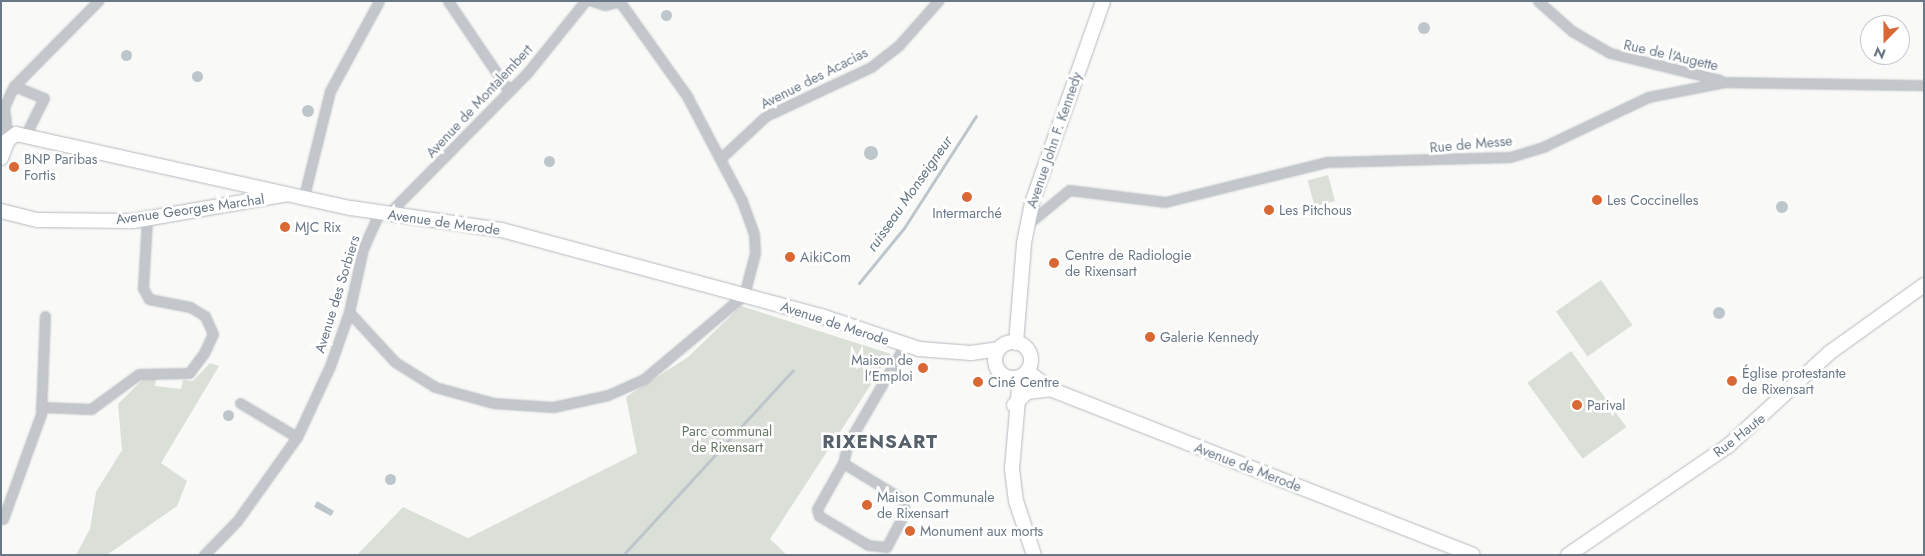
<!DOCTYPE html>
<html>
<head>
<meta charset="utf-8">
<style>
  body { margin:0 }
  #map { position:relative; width:1925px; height:556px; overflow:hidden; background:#f9f9f7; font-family:Jost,sans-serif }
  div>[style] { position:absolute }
  .green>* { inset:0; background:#dadfd8; transform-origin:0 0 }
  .water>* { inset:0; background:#bdc6cb }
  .round { border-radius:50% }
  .stream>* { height:3px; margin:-1.5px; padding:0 1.5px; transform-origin:1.5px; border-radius:1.5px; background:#bdc6cb }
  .roads { filter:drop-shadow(0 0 1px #b5babf) drop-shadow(0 0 1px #b5babf) }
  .street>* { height:9px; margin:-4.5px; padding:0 4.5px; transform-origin:4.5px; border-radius:4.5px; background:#c3c6ca }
  .secondary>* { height:14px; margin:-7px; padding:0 7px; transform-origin:7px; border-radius:7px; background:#fff }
  .secondary>.ring { margin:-7px; padding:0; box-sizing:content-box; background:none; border:14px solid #fff; border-radius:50% }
  .dots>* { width:14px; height:14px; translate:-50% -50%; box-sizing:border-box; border:2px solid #fff; border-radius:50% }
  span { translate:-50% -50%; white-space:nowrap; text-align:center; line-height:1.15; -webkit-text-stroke:5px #fff; paint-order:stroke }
  .street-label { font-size:14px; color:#6a7786 }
  .poi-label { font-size:14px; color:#6a7786 }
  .left { translate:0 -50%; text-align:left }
  .right { translate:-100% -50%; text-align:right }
  .park-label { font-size:14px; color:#667864 }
  .water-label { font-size:15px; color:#657781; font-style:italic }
  .district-label { font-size:19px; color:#57616b; font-weight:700; letter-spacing:1px }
  .frame { position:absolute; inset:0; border:2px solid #6a7786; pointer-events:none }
  .north { position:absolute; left:1860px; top:15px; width:50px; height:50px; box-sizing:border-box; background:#fff; border:1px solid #c3c9cf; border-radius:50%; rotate:202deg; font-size:14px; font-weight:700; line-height:20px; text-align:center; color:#6a7786 }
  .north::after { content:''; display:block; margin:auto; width:18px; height:22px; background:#da6835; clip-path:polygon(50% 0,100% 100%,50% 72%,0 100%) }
</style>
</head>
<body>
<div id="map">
  <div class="green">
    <div style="left:1328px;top:175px;width:27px;height:21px;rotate:75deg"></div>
    <div style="left:1601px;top:280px;width:55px;height:55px;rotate:55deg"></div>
    <div style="clip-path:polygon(741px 306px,891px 354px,770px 539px,787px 555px,357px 555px,403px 507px,468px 538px,637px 453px,626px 397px,688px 357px)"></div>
    <div style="left:1571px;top:351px;width:94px;height:54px;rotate:54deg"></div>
    <div style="clip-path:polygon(210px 363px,219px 366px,161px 463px,187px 481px,177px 506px,107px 555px,76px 555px,90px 529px,96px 492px,122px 450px,118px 404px,144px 378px,156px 378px,155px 386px,181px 389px,183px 380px,193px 381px)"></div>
  </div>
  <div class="water">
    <div class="round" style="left:660.5px;top:9.5px;width:11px;height:11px"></div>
    <div class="round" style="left:1418px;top:22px;width:12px;height:12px"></div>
    <div class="round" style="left:120.5px;top:49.5px;width:11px;height:11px"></div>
    <div class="round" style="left:191.5px;top:70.5px;width:11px;height:11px"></div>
    <div class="round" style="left:302px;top:105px;width:12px;height:12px"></div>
    <div class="round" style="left:864px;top:146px;width:14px;height:14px"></div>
    <div class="round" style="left:543.5px;top:155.5px;width:11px;height:11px"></div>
    <div class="round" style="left:1776px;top:201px;width:12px;height:12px"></div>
    <div class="round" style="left:1713px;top:307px;width:12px;height:12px"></div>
    <div class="round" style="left:222.5px;top:409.5px;width:11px;height:11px"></div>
    <div class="round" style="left:384.5px;top:473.5px;width:11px;height:11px"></div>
    <div style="clip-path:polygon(317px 501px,334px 511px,331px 516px,314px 507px)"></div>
  </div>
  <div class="stream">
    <div style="left:859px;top:283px;width:71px;rotate:-50.7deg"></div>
    <div style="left:904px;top:228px;width:133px;rotate:-57.3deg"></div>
    <div style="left:623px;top:555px;width:251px;rotate:-47.4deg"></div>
  </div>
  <div class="roads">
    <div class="street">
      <div style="left:448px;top:1px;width:109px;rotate:55.9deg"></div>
      <div style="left:592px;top:1px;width:14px;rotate:17deg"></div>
      <div style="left:605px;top:5px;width:16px;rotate:-14deg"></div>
      <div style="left:1538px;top:1px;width:45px;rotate:41.4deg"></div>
      <div style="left:1572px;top:31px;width:44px;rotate:30.1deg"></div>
      <div style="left:1610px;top:53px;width:113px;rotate:13.8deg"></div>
      <div style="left:14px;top:86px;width:120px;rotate:-45.3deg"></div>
      <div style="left:8px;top:140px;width:33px;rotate:-97deg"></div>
      <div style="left:4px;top:107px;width:23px;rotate:-65deg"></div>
      <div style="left:14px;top:86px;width:32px;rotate:22deg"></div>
      <div style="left:44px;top:98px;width:42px;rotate:116.6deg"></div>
      <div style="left:722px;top:157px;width:60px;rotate:-43deg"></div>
      <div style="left:766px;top:116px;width:116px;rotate:-25deg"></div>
      <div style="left:871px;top:67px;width:36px;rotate:-38deg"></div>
      <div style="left:899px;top:45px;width:59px;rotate:-48.4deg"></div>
      <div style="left:304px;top:196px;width:108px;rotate:-76.1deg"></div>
      <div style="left:330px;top:91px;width:102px;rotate:-61.4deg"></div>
      <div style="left:388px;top:214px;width:199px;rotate:-45.4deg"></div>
      <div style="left:528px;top:72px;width:91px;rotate:-51.2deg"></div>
      <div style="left:1029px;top:223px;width:52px;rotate:-39.5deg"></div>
      <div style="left:1069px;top:190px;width:97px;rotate:7.1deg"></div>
      <div style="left:1165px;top:202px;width:167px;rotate:-13.9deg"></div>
      <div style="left:1327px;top:162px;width:183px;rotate:-1.6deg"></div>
      <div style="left:1510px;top:157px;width:37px;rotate:-17deg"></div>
      <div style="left:1545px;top:146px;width:114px;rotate:-25.4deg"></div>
      <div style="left:1648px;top:97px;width:78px;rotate:-11deg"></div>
      <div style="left:1725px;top:82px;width:199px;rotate:0.9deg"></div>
      <div style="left:349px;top:312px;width:68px;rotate:47.4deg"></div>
      <div style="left:395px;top:362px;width:47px;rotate:32deg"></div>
      <div style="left:435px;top:387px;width:60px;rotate:15.4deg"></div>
      <div style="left:493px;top:403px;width:60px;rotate:3.8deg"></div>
      <div style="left:553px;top:407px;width:56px;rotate:-12.3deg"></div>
      <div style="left:608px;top:395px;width:39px;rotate:-24deg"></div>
      <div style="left:644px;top:379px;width:131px;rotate:-40deg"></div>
      <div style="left:744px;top:295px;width:43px;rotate:-75.3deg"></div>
      <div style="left:755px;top:253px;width:19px;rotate:-93deg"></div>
      <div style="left:754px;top:234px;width:37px;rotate:-110deg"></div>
      <div style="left:741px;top:199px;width:116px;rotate:-117.7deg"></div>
      <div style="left:687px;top:96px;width:115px;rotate:-125.5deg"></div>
      <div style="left:240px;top:403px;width:66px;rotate:30.8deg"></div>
      <div style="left:41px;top:407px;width:50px;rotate:2.3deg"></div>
      <div style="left:91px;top:409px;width:59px;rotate:-36.1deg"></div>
      <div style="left:139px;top:374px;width:50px;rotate:-1.1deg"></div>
      <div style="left:189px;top:373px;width:25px;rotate:-53deg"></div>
      <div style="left:204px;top:353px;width:21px;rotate:-65deg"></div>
      <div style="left:213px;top:334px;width:20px;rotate:-114deg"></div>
      <div style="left:205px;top:316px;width:17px;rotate:-149deg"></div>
      <div style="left:190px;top:307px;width:42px;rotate:-169deg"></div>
      <div style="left:149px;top:299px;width:13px;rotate:-119deg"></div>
      <div style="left:143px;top:288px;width:70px;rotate:-86.7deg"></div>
      <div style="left:843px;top:463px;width:69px;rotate:31.4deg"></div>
      <div style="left:902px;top:499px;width:13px;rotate:77deg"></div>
      <div style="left:905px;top:512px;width:40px;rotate:118deg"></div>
      <div style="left:886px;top:547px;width:18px;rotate:-174deg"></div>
      <div style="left:868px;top:545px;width:57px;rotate:-149.4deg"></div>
      <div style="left:819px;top:516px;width:7px;rotate:-106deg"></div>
      <div style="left:817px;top:509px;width:53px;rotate:-60.5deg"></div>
      <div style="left:843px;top:463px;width:21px;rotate:-76deg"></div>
      <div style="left:848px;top:443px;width:113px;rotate:-59.8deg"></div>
      <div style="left:3px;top:519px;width:112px;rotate:-70.1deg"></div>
      <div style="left:41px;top:414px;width:98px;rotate:-87.7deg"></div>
      <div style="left:204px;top:555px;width:47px;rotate:-45.9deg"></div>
      <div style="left:237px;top:521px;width:103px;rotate:-54.5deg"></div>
      <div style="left:297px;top:437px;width:78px;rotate:-65.1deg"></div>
      <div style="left:330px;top:366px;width:57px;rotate:-70.6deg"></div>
      <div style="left:349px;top:312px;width:65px;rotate:-77.5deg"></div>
      <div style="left:363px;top:249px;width:39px;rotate:-66deg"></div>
    </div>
    <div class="secondary">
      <div style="left:1px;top:158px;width:19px;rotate:-69deg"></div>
      <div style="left:8px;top:140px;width:10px;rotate:-37deg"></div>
      <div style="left:16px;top:134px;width:343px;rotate:12.5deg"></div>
      <div style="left:351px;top:208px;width:153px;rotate:8.3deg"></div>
      <div style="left:502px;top:230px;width:330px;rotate:15.1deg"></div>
      <div style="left:821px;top:316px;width:103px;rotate:18.6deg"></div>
      <div style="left:919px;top:349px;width:52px;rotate:4.4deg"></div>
      <div style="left:971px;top:353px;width:27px;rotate:-8deg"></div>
      <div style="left:1px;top:211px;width:37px;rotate:14deg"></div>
      <div style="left:37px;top:220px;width:96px;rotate:0.6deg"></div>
      <div style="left:133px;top:221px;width:153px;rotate:-9.8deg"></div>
      <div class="ring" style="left:995px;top:342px;width:22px;height:22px"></div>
      <div style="left:1016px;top:343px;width:100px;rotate:-85.4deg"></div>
      <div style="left:1024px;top:243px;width:41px;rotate:-78.7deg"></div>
      <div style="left:1032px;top:203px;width:214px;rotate:-70.6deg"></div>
      <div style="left:1027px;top:371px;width:29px;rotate:38deg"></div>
      <div style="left:1050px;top:389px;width:454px;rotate:21.4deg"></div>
      <div style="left:1020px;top:377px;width:92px;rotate:95deg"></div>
      <div style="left:1012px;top:469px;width:32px;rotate:83deg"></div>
      <div style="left:1016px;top:501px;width:57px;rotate:71.6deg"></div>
      <div style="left:1014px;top:405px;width:18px;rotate:-45deg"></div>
      <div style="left:1027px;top:392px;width:23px;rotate:-7deg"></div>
      <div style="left:1568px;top:555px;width:194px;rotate:-34.3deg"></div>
      <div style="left:1728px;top:446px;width:137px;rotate:-42.6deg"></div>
      <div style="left:1829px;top:353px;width:117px;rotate:-35.6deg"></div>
    </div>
  </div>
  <div class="dots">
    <div style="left:14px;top:167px;background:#da6835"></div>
    <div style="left:967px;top:197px;background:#da6835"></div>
    <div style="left:1597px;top:200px;background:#da6835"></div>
    <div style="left:1269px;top:210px;background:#da6835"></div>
    <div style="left:285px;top:227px;background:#da6835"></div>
    <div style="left:790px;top:257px;background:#da6835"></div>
    <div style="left:1054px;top:263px;background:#da6835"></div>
    <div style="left:1150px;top:337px;background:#da6835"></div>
    <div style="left:923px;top:368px;background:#da6835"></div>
    <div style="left:1732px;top:381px;background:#da6835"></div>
    <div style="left:978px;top:382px;background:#da6835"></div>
    <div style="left:1577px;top:405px;background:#da6835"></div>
    <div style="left:867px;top:505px;background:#da6835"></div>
    <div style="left:910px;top:531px;background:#da6835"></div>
  </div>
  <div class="street-label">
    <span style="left:1671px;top:55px;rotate:13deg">Rue de l'Augette</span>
    <span style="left:814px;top:78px;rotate:-27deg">Avenue des Acacias</span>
    <span style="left:479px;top:101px;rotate:-47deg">Avenue de Montalembert</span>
    <span style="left:1054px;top:140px;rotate:-71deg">Avenue John F. Kennedy</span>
    <span style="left:1471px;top:144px;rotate:-5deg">Rue de Messe</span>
    <span style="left:190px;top:209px;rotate:-8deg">Avenue Georges Marchal</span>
    <span style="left:444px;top:222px;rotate:8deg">Avenue de Merode</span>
    <span style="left:337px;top:294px;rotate:-73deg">Avenue des Sorbiers</span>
    <span style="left:835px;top:323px;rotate:18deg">Avenue de Merode</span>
    <span style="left:1739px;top:435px;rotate:-38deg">Rue Haute</span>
    <span style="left:1248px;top:467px;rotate:21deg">Avenue de Merode</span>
  </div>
  <div class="poi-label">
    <span class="left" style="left:24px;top:167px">BNP Paribas<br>Fortis</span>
    <span class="left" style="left:1607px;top:200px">Les Coccinelles</span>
    <span class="left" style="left:1279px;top:210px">Les Pitchous</span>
    <span style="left:967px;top:213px">Intermarché</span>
    <span class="left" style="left:295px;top:227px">MJC Rix</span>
    <span class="left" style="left:1065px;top:263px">Centre de Radiologie<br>de Rixensart</span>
    <span class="left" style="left:800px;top:257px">AikiCom</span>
    <span class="left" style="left:1160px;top:337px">Galerie Kennedy</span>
    <span class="right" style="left:913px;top:368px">Maison de<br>l'Emploi</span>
    <span class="left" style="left:1742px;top:381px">Église protestante<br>de Rixensart</span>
    <span class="left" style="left:988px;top:382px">Ciné Centre</span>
    <span class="left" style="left:1587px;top:405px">Parival</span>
    <span class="left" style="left:877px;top:505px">Maison Communale<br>de Rixensart</span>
    <span class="left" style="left:920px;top:531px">Monument aux morts</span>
  </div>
  <div class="park-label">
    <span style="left:727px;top:439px">Parc communal<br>de Rixensart</span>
  </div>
  <div class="water-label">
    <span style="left:910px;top:194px;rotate:-55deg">ruisseau Monseigneur</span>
  </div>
  <div class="district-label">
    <span style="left:880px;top:442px">RIXENSART</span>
  </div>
  <div class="frame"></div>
  <div class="north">N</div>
</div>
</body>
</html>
